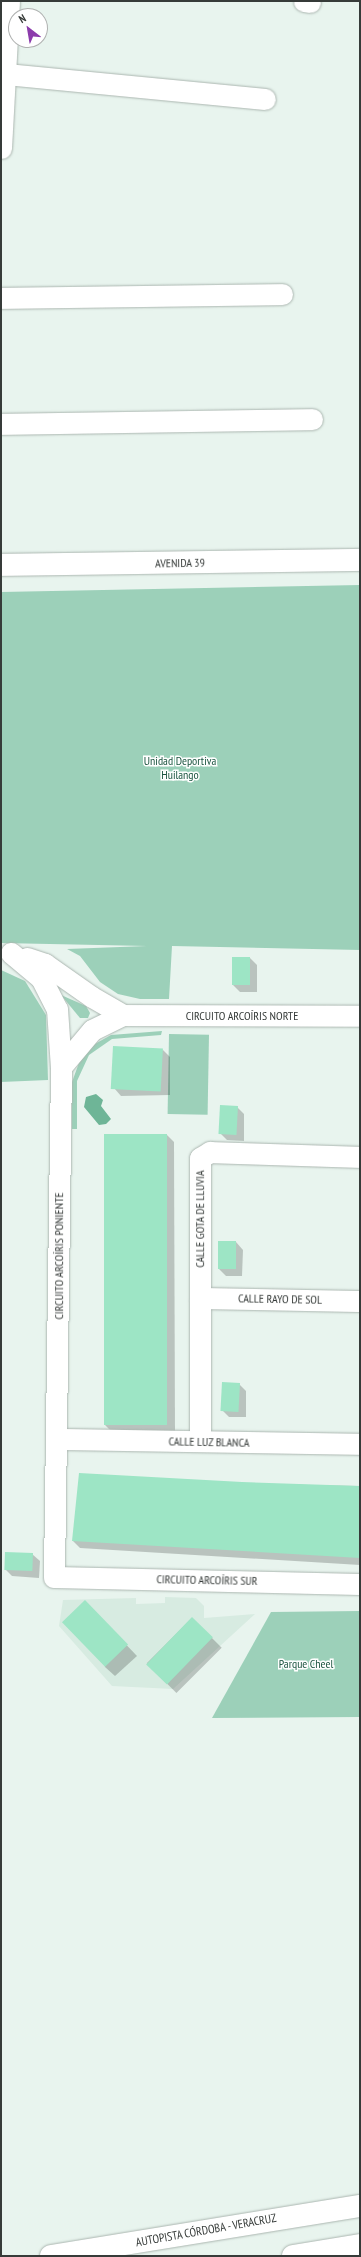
<!DOCTYPE html>
<html>
<head>
<meta charset="utf-8">
<style>
  body { margin:0 }
  #map { position:relative; width:361px; height:2257px; overflow:hidden; background:#e8f4ee; font-family:"PT Sans Narrow",sans-serif }
  div>[style] { position:absolute }
  .built>* { inset:0; background:#d7ebe1 }
  .green>* { inset:0; background:#9cd0b9; transform-origin:0 0 }
  .water>* { inset:0; background:#6eb597 }
  .shadow>* { inset:0; background:#0003; transform-origin:0 0 }
  .building>* { inset:0; background:#9de5c5; transform-origin:0 0 }
  .roads { filter:drop-shadow(0 0 1px #abb6b0) drop-shadow(0 0 1px #abb6b0) }
  .minor>* { height:21px; margin:-10.5px; padding:0 10.5px; transform-origin:10.5px; border-radius:10.5px; background:#fff }
  .tertiary>* { height:22px; margin:-11px; padding:0 11px; transform-origin:11px; border-radius:11px; background:#fff }
  .motorway>* { height:22px; margin:-11px; padding:0 11px; transform-origin:11px; border-radius:11px; background:#fff }
  span { translate:-50% -50%; white-space:nowrap; text-align:center; line-height:1.15; -webkit-text-stroke:3px #fff; paint-order:stroke }
  .street-label { font-size:12px; color:#363b39 }
  .park-label { font-size:12px; color:#1c5540 }
  .frame { position:absolute; inset:0; border:2px solid #363b39; pointer-events:none }
  .north { position:absolute; left:8px; top:8px; width:40px; height:40px; box-sizing:border-box; background:#fff; border:1px solid #afb1b0; border-radius:50%; rotate:329deg; font-size:11px; font-weight:700; line-height:16px; text-align:center; color:#363b39 }
  .north::after { content:''; display:block; margin:auto; width:14px; height:18px; background:#8c3cac; clip-path:polygon(50% 0,100% 100%,50% 72%,0 100%) }
</style>
</head>
<body>
<div id="map">
  <div class="built">
    <div style="clip-path:polygon(165px 1597px,196px 1598px,204px 1606px,204px 1618px,255px 1614px,173px 1689px,112px 1686px,59px 1626px,63px 1600px,136px 1598px,136px 1604px,165px 1603px)"></div>
  </div>
  <div class="green">
    <div style="clip-path:polygon(360px 585px,360px 950px,172px 946px,169px 999px,140px 999px,118px 994px,100px 982px,80px 956px,67px 949px,147px 946px,1px 943px,1px 592px)"></div>
    <div style="clip-path:polygon(1px 970px,25px 981px,46px 1015px,48px 1080px,1px 1082px)"></div>
    <div style="clip-path:polygon(61px 995px,86px 1006px,90px 1013px,88px 1018px,80px 1018px)"></div>
    <div style="clip-path:polygon(162px 1031px,161px 1035px,112px 1039px,89px 1055px,77px 1081px,77px 1129px,72px 1129px,72px 1082px,80px 1060px,93px 1045px,111px 1035px)"></div>
    <div style="left:169px;top:1034px;width:40px;height:80px;rotate:1deg"></div>
    <div style="clip-path:polygon(360px 1611px,360px 1717px,212px 1718px,271px 1612px)"></div>
  </div>
  <div class="water">
    <div style="clip-path:polygon(96px 1094px,103px 1100px,101px 1106px,111px 1119px,106px 1124px,99px 1125px,84px 1107px,86px 1097px)"></div>
  </div>
  <div class="shadow">
    <div style="clip-path:polygon(250px 958px,257px 965px,257px 992px,240px 992px,233px 985px)"></div>
    <div style="clip-path:polygon(163px 1050px,170px 1057px,170px 1095px,121px 1096px,114px 1088px)"></div>
    <div style="clip-path:polygon(237px 1107px,244px 1114px,244px 1141px,227px 1140px,220px 1133px)"></div>
    <div style="clip-path:polygon(167px 1135px,174px 1142px,175px 1431px,112px 1432px,105px 1425px)"></div>
    <div style="clip-path:polygon(236px 1242px,243px 1250px,242px 1276px,226px 1276px,219px 1269px)"></div>
    <div style="clip-path:polygon(239px 1384px,246px 1391px,246px 1417px,229px 1417px,222px 1410px)"></div>
    <div style="clip-path:polygon(260px 1484px,360px 1486px,360px 1565px,80px 1548px,73px 1541px)"></div>
    <div style="clip-path:polygon(32px 1554px,40px 1561px,39px 1578px,12px 1576px,5px 1569px)"></div>
    <div style="clip-path:polygon(94px 1611px,137px 1656px,115px 1676px,105px 1667px)"></div>
    <div style="left:192px;top:1618px;width:42px;height:64px;rotate:45deg"></div>
  </div>
  <div class="building">
    <div style="left:232px;top:957px;width:18px;height:28px"></div>
    <div style="left:113px;top:1046px;width:50px;height:43px;rotate:3deg"></div>
    <div style="left:220px;top:1105px;width:18px;height:29px;rotate:3deg"></div>
    <div style="left:104px;top:1134px;width:63px;height:291px"></div>
    <div style="left:218px;top:1241px;width:18px;height:28px"></div>
    <div style="left:222px;top:1382px;width:18px;height:29px;rotate:3deg"></div>
    <div style="clip-path:polygon(79px 1473px,242px 1482px,360px 1486px,360px 1558px,72px 1541px)"></div>
    <div style="left:5px;top:1552px;width:28px;height:18px;rotate:2deg"></div>
    <div style="left:85px;top:1600px;width:62px;height:32px;rotate:46deg"></div>
    <div style="left:192px;top:1617px;width:29px;height:66px;rotate:44deg"></div>
  </div>
  <div class="roads">
    <div class="minor">
      <div style="left:304px;top:1px;width:6px;rotate:9deg"></div>
      <div style="left:6px;top:74px;width:260px;rotate:5.5deg"></div>
      <div style="left:1px;top:148px;width:147px;rotate:-86.9deg"></div>
      <div style="left:1px;top:298px;width:281px;rotate:-0.8deg"></div>
      <div style="left:1px;top:424px;width:311px;rotate:-0.9deg"></div>
      <div style="left:11px;top:953px;width:39px;rotate:40deg"></div>
      <div style="left:41px;top:978px;width:35px;rotate:63deg"></div>
      <div style="left:57px;top:1009px;width:58px;rotate:86.1deg"></div>
      <div style="left:61px;top:1067px;width:510px;rotate:90.79deg"></div>
      <div style="left:54px;top:1577px;width:306px;rotate:1.3deg"></div>
      <div style="left:27px;top:958px;width:19px;rotate:18deg"></div>
      <div style="left:45px;top:964px;width:57px;rotate:35.1deg"></div>
      <div style="left:92px;top:997px;width:36px;rotate:30deg"></div>
      <div style="left:123px;top:1015px;width:237px;rotate:0.2deg"></div>
      <div style="left:61px;top:1067px;width:48px;rotate:-50deg"></div>
      <div style="left:92px;top:1030px;width:34px;rotate:-26deg"></div>
      <div style="left:200px;top:1298px;width:160px;rotate:1.1deg"></div>
      <div style="left:58px;top:1439px;width:302px;rotate:0.9deg"></div>
      <div style="left:200px;top:1441px;width:283px;rotate:-90deg"></div>
      <div style="left:200px;top:1158px;width:12px;rotate:-31deg"></div>
      <div style="left:210px;top:1152px;width:150px;rotate:1.9deg"></div>
    </div>
    <div class="tertiary">
      <div style="left:1px;top:565px;width:359px;rotate:-0.8deg"></div>
    </div>
    <div class="motorway">
      <div style="left:51px;top:2256px;width:313px;rotate:-9.2deg"></div>
      <div style="left:293px;top:2256px;width:68px;rotate:-9.3deg"></div>
    </div>
  </div>
  <div class="street-label">
    <span style="left:180px;top:563px;rotate:-1deg">AVENIDA 39</span>
    <span style="left:242px;top:1016px">CIRCUITO ARCOÍRIS NORTE</span>
    <span style="left:200px;top:1219px;rotate:-90deg">CALLE GOTA DE LLUVIA</span>
    <span style="left:59px;top:1256px;rotate:-90deg">CIRCUITO ARCOÍRIS PONIENTE</span>
    <span style="left:280px;top:1299px;rotate:1deg">CALLE RAYO DE SOL</span>
    <span style="left:209px;top:1442px;rotate:1deg">CALLE LUZ BLANCA</span>
    <span style="left:207px;top:1580px;rotate:1deg">CIRCUITO ARCOÍRIS SUR</span>
    <span style="left:206px;top:2230px;rotate:-10deg">AUTOPISTA CÓRDOBA - VERACRUZ</span>
  </div>
  <div class="park-label">
    <span style="left:180px;top:768px">Unidad Deportiva<br>Huilango</span>
    <span style="left:306px;top:1664px">Parque Cheel</span>
  </div>
  <div class="frame"></div>
  <div class="north">N</div>
</div>
</body>
</html>
